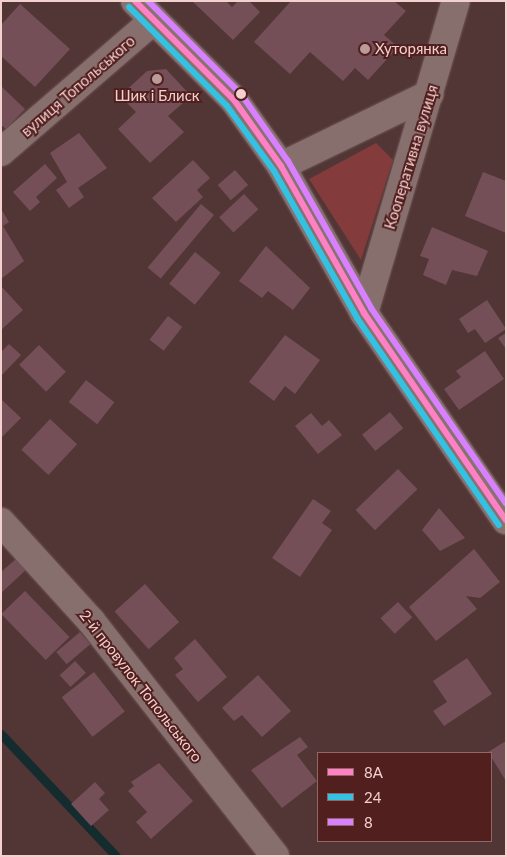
<!DOCTYPE html>
<html>
<head>
<meta charset="utf-8">
<style>
  body { margin:0 }
  #map { position:relative; width:507px; height:857px; overflow:hidden; background:#523635; font-family:Lato,sans-serif }
  div>[style] { position:absolute }
  .green>* { inset:0; background:#833b3b }
  .stream>* { height:9px; margin:-4.5px; padding:0 4.5px; transform-origin:4.5px; border-radius:4.5px; background:#152c2e }
  .building>* { inset:0; background:#744f57; transform-origin:0 0 }
  .roads { filter:drop-shadow(0 0 1px #6f5554) drop-shadow(0 0 1px #6f5554) }
  .street>* { height:28px; margin:-14px; padding:0 14px; transform-origin:14px; border-radius:14px; background:#866f6d }
  .secondary>* { height:28px; margin:-14px; padding:0 14px; transform-origin:14px; border-radius:14px; background:#887171 }
  .bus-1>* { height:6px; margin:-3px; padding:0 3px; transform-origin:3px; border-radius:3px; background:#ff80c5 }
  .bus-2>* { height:6px; margin:-3px; padding:0 3px; transform-origin:3px; border-radius:3px; background:#33c2e2 }
  .bus-3>* { height:6px; margin:-3px; padding:0 3px; transform-origin:3px; border-radius:3px; background:#d880ff }
  .dots>* { width:14px; height:14px; translate:-50% -50%; box-sizing:border-box; border:2px solid #521f1f; border-radius:50% }
  span { translate:-50% -50%; white-space:nowrap; text-align:center; line-height:1.15; -webkit-text-stroke:4px #521f1f; paint-order:stroke }
  .poi-label { font-size:15px; color:#f3d1cf }
  .left { translate:0 -50%; text-align:left }
  .street-label { font-size:15px; color:#f3d1cf }
  .frame { position:absolute; inset:0; border:2px solid #f3d1cf; pointer-events:none }
  .legend { position:absolute; left:317px; top:752px; width:175px; height:90px; box-sizing:border-box; background:#521f1f; border:1px solid #926665; margin:0; padding:6px 9px; list-style:none; font-size:15px; color:#f3d1cf }
  .legend li { display:flex; align-items:center; gap:10px; height:25px }
  .legend b { width:25px; border:1px solid #926665 }
</style>
</head>
<body>
<div id="map">
  <div class="green">
    <div style="clip-path:polygon(376px 143px,393px 160px,361px 260px,309px 179px)"></div>
  </div>
  <div class="stream">
    <div style="left:1px;top:734px;width:168px;rotate:46.7deg"></div>
  </div>
  <div class="building">
    <div style="clip-path:polygon(192px 1px,226px 1px,232px 7px,238px 1px,249px 1px,260px 12px,233px 40px)"></div>
    <div style="clip-path:polygon(291px 1px,394px 1px,406px 11px,384px 35px,398px 47px,368px 80px,355px 68px,343px 81px,310px 52px,290px 74px,254px 42px)"></div>
    <div style="clip-path:polygon(20px 4px,70px 49px,35px 87px,1px 56px,1px 25px)"></div>
    <div style="clip-path:polygon(166px 69px,191px 96px,168px 116px,184px 132px,150px 163px,118px 129px,136px 112px,120px 96px,147px 71px)"></div>
    <div style="clip-path:polygon(1px 86px,25px 109px,6px 129px,1px 125px)"></div>
    <div style="clip-path:polygon(79px 133px,107px 168px,78px 188px,84px 197px,69px 208px,56px 190px,67px 182px,50px 153px)"></div>
    <div style="clip-path:polygon(193px 160px,210px 178px,197px 190px,203px 197px,176px 222px,152px 198px)"></div>
    <div style="clip-path:polygon(45px 164px,57px 178px,36px 197px,40px 202px,30px 211px,13px 192px)"></div>
    <div style="left:235px;top:170px;width:20px;height:23px;rotate:49deg"></div>
    <div style="clip-path:polygon(483px 172px,506px 181px,506px 233px,465px 216px)"></div>
    <div style="left:244px;top:194px;width:21px;height:34px;rotate:47deg"></div>
    <div style="left:201px;top:204px;width:17px;height:83px;rotate:40deg"></div>
    <div style="clip-path:polygon(1px 209px,9px 222px,3px 226px,24px 261px,1px 279px)"></div>
    <div style="clip-path:polygon(432px 227px,488px 251px,477px 276px,452px 270px,446px 285px,423px 275px,429px 259px,420px 256px)"></div>
    <div style="clip-path:polygon(266px 246px,310px 288px,293px 310px,268px 291px,262px 298px,239px 281px)"></div>
    <div style="left:195px;top:252px;width:33px;height:41px;rotate:39deg"></div>
    <div style="clip-path:polygon(1px 286px,23px 310px,1px 330px)"></div>
    <div style="clip-path:polygon(487px 300px,506px 329px,485px 343px,475px 329px,468px 333px,459px 319px)"></div>
    <div style="left:168px;top:316px;width:18px;height:30px;rotate:38deg"></div>
    <div style="clip-path:polygon(506px 333px,506px 349px,498px 338px)"></div>
    <div style="clip-path:polygon(285px 335px,320px 360px,295px 394px,285px 386px,274px 401px,249px 382px)"></div>
    <div style="clip-path:polygon(9px 344px,21px 355px,1px 376px,1px 352px)"></div>
    <div style="left:39px;top:345px;width:38px;height:28px;rotate:45deg"></div>
    <div style="clip-path:polygon(485px 351px,504px 379px,459px 410px,444px 389px,461px 377px,456px 371px)"></div>
    <div style="left:86px;top:380px;width:36px;height:28px;rotate:38deg"></div>
    <div style="clip-path:polygon(1px 399px,21px 418px,1px 438px)"></div>
    <div style="left:390px;top:412px;width:21px;height:36px;rotate:51deg"></div>
    <div style="clip-path:polygon(311px 413px,322px 426px,329px 420px,342px 435px,318px 454px,295px 426px)"></div>
    <div style="left:50px;top:419px;width:37px;height:42px;rotate:43deg"></div>
    <div style="left:398px;top:469px;width:28px;height:59px;rotate:46deg"></div>
    <div style="clip-path:polygon(313px 499px,331px 511px,322px 523px,332px 530px,300px 577px,272px 558px)"></div>
    <div style="clip-path:polygon(439px 508px,465px 538px,440px 551px,422px 530px)"></div>
    <div style="clip-path:polygon(474px 549px,500px 582px,480px 598px,466px 596px,477px 609px,436px 641px,409px 607px)"></div>
    <div style="clip-path:polygon(17px 558px,27px 569px,1px 593px,1px 572px)"></div>
    <div style="left:145px;top:584px;width:51px;height:41px;rotate:48deg"></div>
    <div style="left:25px;top:591px;width:64px;height:33px;rotate:46deg"></div>
    <div style="left:398px;top:602px;width:21px;height:24px;rotate:47deg"></div>
    <div style="left:80px;top:632px;width:16px;height:31px;rotate:50deg"></div>
    <div style="clip-path:polygon(195px 639px,227px 677px,198px 702px,175px 675px,183px 669px,174px 658px)"></div>
    <div style="clip-path:polygon(467px 658px,492px 694px,444px 726px,433px 711px,447px 702px,433px 681px)"></div>
    <div style="left:75px;top:661px;width:16px;height:21px;rotate:47deg"></div>
    <div style="left:94px;top:672px;width:50px;height:41px;rotate:52deg"></div>
    <div style="clip-path:polygon(258px 675px,291px 711px,262px 737px,242px 715px,234px 721px,222px 708px)"></div>
    <div style="clip-path:polygon(300px 737px,308px 747px,297px 755px,317px 781px,282px 808px,251px 770px)"></div>
    <div style="clip-path:polygon(506px 741px,506px 781px,488px 752px)"></div>
    <div style="clip-path:polygon(159px 763px,193px 801px,151px 839px,136px 822px,147px 812px,128px 791px,134px 786px,131px 782px)"></div>
    <div style="clip-path:polygon(95px 782px,105px 793px,99px 799px,109px 810px,91px 826px,71px 804px)"></div>
  </div>
  <div class="roads">
    <div class="street">
      <div style="left:1px;top:152px;width:202px;rotate:-40.8deg"></div>
      <div style="left:281px;top:166px;width:165px;rotate:-25.8deg"></div>
      <div style="left:364px;top:313px;width:325px;rotate:-73.6deg"></div>
      <div style="left:1px;top:522px;width:134px;rotate:47.7deg"></div>
      <div style="left:91px;top:621px;width:298px;rotate:51.9deg"></div>
    </div>
    <div class="secondary">
      <div style="left:135px;top:1px;width:140px;rotate:45deg"></div>
      <div style="left:234px;top:100px;width:81px;rotate:54.5deg"></div>
      <div style="left:281px;top:166px;width:169px;rotate:60.5deg"></div>
      <div style="left:364px;top:313px;width:251px;rotate:55.6deg"></div>
    </div>
  </div>
  <div class="bus-1">
    <div style="left:135px;top:1px;width:140px;rotate:45deg"></div>
    <div style="left:234px;top:100px;width:81px;rotate:54.5deg"></div>
    <div style="left:281px;top:166px;width:169px;rotate:60.5deg"></div>
    <div style="left:364px;top:313px;width:251px;rotate:55.6deg"></div>
  </div>
  <div class="bus-2">
    <div style="left:129px;top:7px;width:139px;rotate:45.3deg"></div>
    <div style="left:227px;top:106px;width:80px;rotate:54.1deg"></div>
    <div style="left:274px;top:171px;width:169px;rotate:60.5deg"></div>
    <div style="left:357px;top:318px;width:251px;rotate:55.6deg"></div>
  </div>
  <div class="bus-3">
    <div style="left:148px;top:1px;width:132px;rotate:45deg"></div>
    <div style="left:241px;top:94px;width:82px;rotate:55deg"></div>
    <div style="left:288px;top:161px;width:169px;rotate:60.5deg"></div>
    <div style="left:371px;top:308px;width:238px;rotate:55.4deg"></div>
  </div>
  <div class="dots">
    <div style="left:365px;top:49px;background:#bb9b99"></div>
    <div style="left:157px;top:79px;background:#bb9b99"></div>
    <div style="left:241px;top:94px;background:#f3d1cf"></div>
  </div>
  <div class="poi-label">
    <span class="left" style="left:375px;top:49px">Хуторянка</span>
    <span style="left:157px;top:96px">Шик і Блиск</span>
  </div>
  <div class="street-label">
    <span style="left:78px;top:86px;rotate:-41deg">вулиця Топольського</span>
    <span style="left:411px;top:157px;rotate:-73deg">Кооперативна вулиця</span>
    <span style="left:141px;top:686px;rotate:52deg">2-й провулок Топольського</span>
  </div>
  <div class="frame"></div>
  <ul class="legend">
  <li><b style="height:6px;background:#ff80c5"></b>8А</li>
  <li><b style="height:6px;background:#33c2e2"></b>24</li>
  <li><b style="height:6px;background:#d880ff"></b>8</li>
  </ul>
</div>
</body>
</html>
